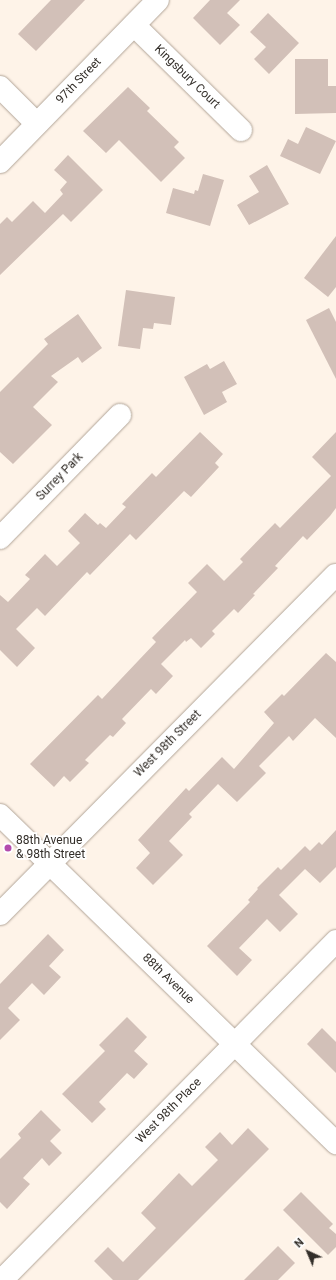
<!DOCTYPE html>
<html>
<head>
<meta charset="utf-8">
<style>
  body { margin:0 }
  #map { position:relative; width:336px; height:1280px; overflow:hidden; background:#fef3e8; font-family:Roboto,sans-serif }
  div>[style] { position:absolute }
  .building>* { inset:0; background:#d2c0b8 }
  .roads { filter:drop-shadow(0 0 1px #b2a598) drop-shadow(0 0 1px #b2a598) }
  .minor>* { height:22px; margin:-11px; padding:0 11px; transform-origin:11px; border-radius:11px; background:#fff }
  .dots>* { width:11px; height:11px; translate:-50% -50%; box-sizing:border-box; border:2px solid #fff; border-radius:50% }
  span { translate:-50% -50%; white-space:nowrap; text-align:center; line-height:1.15; -webkit-text-stroke:3.5px #fff; paint-order:stroke }
  .street-label { font-size:12px; color:#332e29 }
  .poi-label { font-size:12px; color:#332e29 }
  .left { translate:0 -50%; text-align:left }
  .north { position:absolute; left:288px; top:1232px; width:40px; height:40px; -webkit-text-stroke:3px #fff; paint-order:stroke; rotate:316deg; font-size:11px; font-weight:700; line-height:16px; text-align:center; color:#332e29 }
  .north::after { content:''; display:block; margin:auto; width:14px; height:18px; background:#332e29; clip-path:polygon(50% 0,100% 100%,50% 72%,0 100%) }
</style>
</head>
<body>
<div id="map">
  <div class="building">
    <div style="clip-path:polygon(51px 0,85px 0,36px 51px,18px 34px)"></div>
    <div style="clip-path:polygon(210px 0,240px 0,227px 13px,240px 25px,220px 45px,193px 18px)"></div>
    <div style="clip-path:polygon(268px 13px,299px 43px,269px 74px,254px 59px,266px 47px,250px 32px)"></div>
    <div style="clip-path:polygon(295px 59px,328px 59px,328px 86px,336px 86px,336px 113px,295px 114px)"></div>
    <div style="clip-path:polygon(128px 87px,150px 108px,147px 111px,179px 142px,174px 147px,185px 158px,161px 182px,119px 140px,106px 153px,83px 131px)"></div>
    <div style="clip-path:polygon(306px 127px,336px 141px,320px 174px,280px 156px,288px 139px,298px 144px)"></div>
    <div style="clip-path:polygon(68px 155px,103px 190px,71px 222px,63px 214px,0 275px,0 224px,7px 217px,12px 222px,33px 201px,45px 213px,63px 194px,60px 190px,67px 182px,54px 170px)"></div>
    <div style="clip-path:polygon(267px 165px,289px 204px,249px 225px,237px 205px,259px 192px,249px 176px)"></div>
    <div style="clip-path:polygon(203px 174px,224px 180px,210px 226px,166px 213px,173px 188px,194px 194px,195px 190px,198px 191px)"></div>
    <div style="clip-path:polygon(336px 236px,336px 287px,328px 297px,304px 278px)"></div>
    <div style="clip-path:polygon(126px 290px,175px 297px,171px 325px,154px 323px,153px 329px,143px 328px,140px 349px,118px 346px)"></div>
    <div style="clip-path:polygon(329px 308px,336px 322px,336px 379px,306px 320px)"></div>
    <div style="clip-path:polygon(78px 314px,102px 348px,82px 363px,78px 357px,51px 376px,58px 382px,33px 407px,52px 425px,13px 464px,0 452px,0 392px,48px 344px,44px 339px)"></div>
    <div style="clip-path:polygon(224px 361px,237px 384px,222px 392px,227px 402px,204px 415px,184px 377px,207px 364px,210px 369px)"></div>
    <div style="clip-path:polygon(200px 432px,223px 454px,215px 463px,219px 467px,191px 497px,184px 491px,136px 540px,130px 534px,90px 575px,87px 572px,45px 616px,37px 608px,16px 629px,35px 648px,17px 667px,0 650px,0 595px,8px 602px,30px 579px,25px 575px,45px 554px,57px 566px,80px 543px,68px 531px,85px 513px,98px 525px,100px 523px,106px 528px,126px 507px,122px 504px,152px 473px,156px 477px)"></div>
    <div style="clip-path:polygon(336px 432px,336px 508px,330px 516px,307px 540px,303px 536px,275px 566px,278px 568px,253px 594px,255px 595px,238px 613px,234px 609px,212px 631px,215px 634px,201px 648px,191px 638px,186px 642px,185px 640px,161px 664px,173px 676px,156px 694px,151px 689px,122px 719px,126px 723px,113px 737px,110px 735px,85px 760px,89px 763px,70px 782px,64px 776px,54px 787px,30px 764px,98px 695px,102px 699px,156px 642px,152px 638px,197px 592px,188px 583px,207px 564px,224px 581px,243px 562px,240px 559px,275px 523px,280px 528px,331px 476px,312px 457px)"></div>
    <div style="clip-path:polygon(326px 653px,336px 662px,336px 738px,315px 718px,293px 741px,289px 736px,259px 766px,266px 773px,237px 802px,218px 784px,189px 814px,192px 817px,169px 841px,183px 855px,153px 885px,136px 868px,150px 853px,138px 840px,186px 788px,189px 791px,222px 757px,234px 769px,274px 723px,264px 712px,282px 694px,284px 696px)"></div>
    <div style="clip-path:polygon(336px 830px,336px 867px,320px 883px,305px 869px,279px 895px,298px 914px,280px 932px,267px 919px,239px 948px,252px 960px,237px 976px,207px 946px,250px 902px,248px 900px,258px 889px,257px 888px,278px 867px,281px 870px,305px 846px,310px 851px,319px 842px,322px 845px)"></div>
    <div style="clip-path:polygon(48px 934px,64px 950px,49px 966px,61px 977px,44px 995px,32px 983px,8px 1008px,20px 1020px,0 1040px,0 984px)"></div>
    <div style="clip-path:polygon(127px 1017px,147px 1037px,134px 1051px,148px 1064px,134px 1079px,127px 1073px,99px 1102px,106px 1109px,92px 1123px,62px 1094px,105px 1051px,99px 1045px)"></div>
    <div style="clip-path:polygon(322px 1028px,336px 1042px,336px 1073px,307px 1044px)"></div>
    <div style="clip-path:polygon(41px 1110px,61px 1130px,50px 1141px,62px 1153px,49px 1166px,42px 1158px,23px 1178px,30px 1184px,7px 1209px,0 1202px,0 1159px,21px 1138px,18px 1134px)"></div>
    <div style="clip-path:polygon(248px 1128px,269px 1149px,138px 1280px,113px 1280px,94px 1261px,108px 1247px,123px 1262px,156px 1228px,141px 1213px,179px 1173px,192px 1186px,218px 1160px,205px 1147px,220px 1132px,232px 1145px)"></div>
    <div style="clip-path:polygon(301px 1192px,333px 1224px,329px 1228px,336px 1234px,336px 1247px,328px 1255px,283px 1210px)"></div>
    <div style="clip-path:polygon(278px 1246px,295px 1263px,278px 1280px,244px 1280px)"></div>
  </div>
  <div class="roads">
    <div class="minor">
      <div style="left:134px;top:25px;width:150px;rotate:44.5deg"></div>
      <div style="left:0;top:87px;width:52px;rotate:45deg"></div>
      <div style="left:0;top:162px;width:226px;rotate:-45.7deg"></div>
      <div style="left:0;top:538px;width:172px;rotate:-45.7deg"></div>
      <div style="left:0;top:815px;width:470px;rotate:44.3deg"></div>
      <div style="left:0;top:914px;width:477px;rotate:-45.3deg"></div>
      <div style="left:2px;top:1280px;width:476px;rotate:-45.4deg"></div>
    </div>
  </div>
  <div class="dots">
    <div style="left:8px;top:848px;background:#b34bad"></div>
  </div>
  <div class="street-label">
    <span style="left:187px;top:77px;rotate:44deg">Kingsbury Court</span>
    <span style="left:79px;top:81px;rotate:-46deg">97th Street</span>
    <span style="left:60px;top:477px;rotate:-46deg">Surrey Park</span>
    <span style="left:168px;top:744px;rotate:-45deg">West 98th Street</span>
    <span style="left:168px;top:979px;rotate:44deg">88th Avenue</span>
    <span style="left:169px;top:1111px;rotate:-45deg">West 98th Place</span>
  </div>
  <div class="poi-label">
    <span class="left" style="left:16px;top:848px">88th Avenue<br>&amp; 98th Street</span>
  </div>
  <div class="north">N</div>
</div>
</body>
</html>
